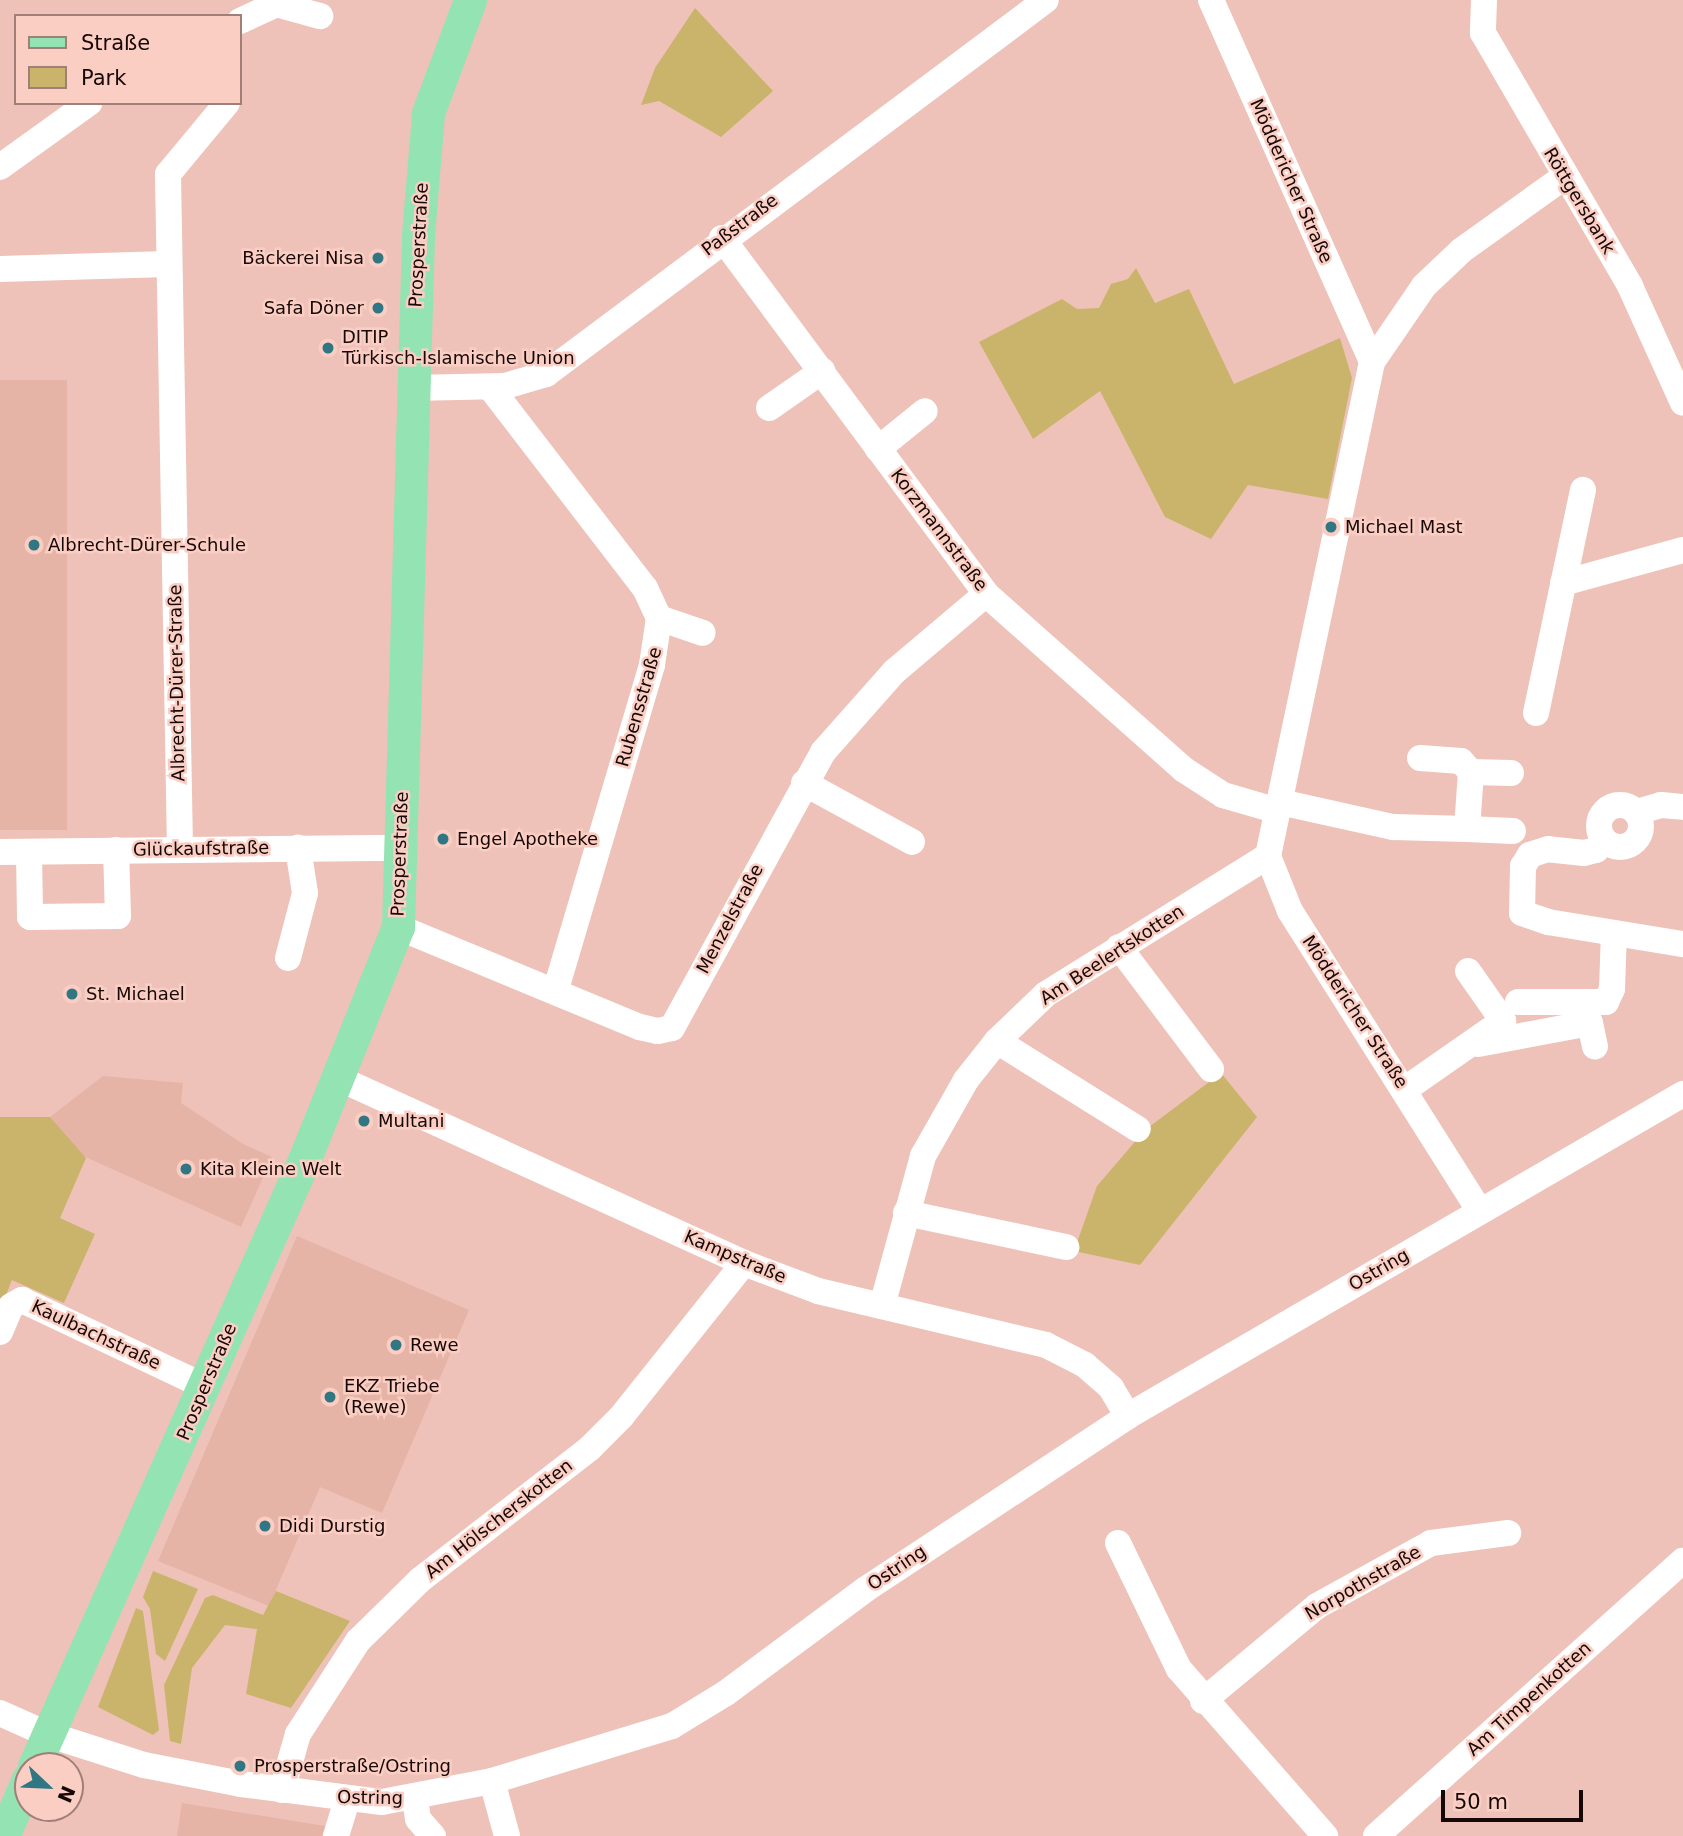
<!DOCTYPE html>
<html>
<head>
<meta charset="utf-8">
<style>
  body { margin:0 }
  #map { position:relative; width:1683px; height:1836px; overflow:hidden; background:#eec2b8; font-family:"DejaVu Sans",sans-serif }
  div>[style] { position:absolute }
  .built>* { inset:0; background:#e6b3a7; transform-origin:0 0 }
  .green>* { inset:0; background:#cab46c }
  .minor>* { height:26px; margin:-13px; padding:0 13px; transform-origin:13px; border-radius:13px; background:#fff }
  .minor>.ring { margin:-13px; padding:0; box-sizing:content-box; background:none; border:26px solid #fff; border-radius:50% }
  .major>* { height:33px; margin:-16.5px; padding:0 16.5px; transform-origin:16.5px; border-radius:16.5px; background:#94e3b2 }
  .dots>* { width:19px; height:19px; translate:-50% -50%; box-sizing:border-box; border:4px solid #fbcec4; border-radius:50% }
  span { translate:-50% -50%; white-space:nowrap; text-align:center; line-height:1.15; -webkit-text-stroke:5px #fbcec4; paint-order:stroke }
  .street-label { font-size:18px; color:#160806 }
  .poi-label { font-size:18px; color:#160806 }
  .right { translate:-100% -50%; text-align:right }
  .left { translate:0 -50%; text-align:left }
  .legend { position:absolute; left:14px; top:14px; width:228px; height:91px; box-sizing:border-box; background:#fbcec4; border:2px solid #9f7f78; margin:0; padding:9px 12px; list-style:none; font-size:21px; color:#160806 }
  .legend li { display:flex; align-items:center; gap:14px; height:35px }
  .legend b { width:35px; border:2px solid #9f7f78 }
  .north { position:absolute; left:14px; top:1752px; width:70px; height:70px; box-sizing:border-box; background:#fbcec4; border:2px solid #9f7f78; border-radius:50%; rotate:113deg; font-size:19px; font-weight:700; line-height:28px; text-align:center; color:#160806 }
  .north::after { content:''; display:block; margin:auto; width:24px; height:32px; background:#307683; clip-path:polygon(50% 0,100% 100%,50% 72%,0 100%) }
  .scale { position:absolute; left:1441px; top:1790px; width:142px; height:32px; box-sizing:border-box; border:4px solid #160806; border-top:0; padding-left:9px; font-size:21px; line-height:24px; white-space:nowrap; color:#160806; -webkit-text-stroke:5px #fbcec4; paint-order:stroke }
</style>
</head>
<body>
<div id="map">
  <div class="built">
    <div style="left:67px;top:380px;width:450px;height:67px;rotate:90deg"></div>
    <div style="clip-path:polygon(103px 1076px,183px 1083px,181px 1103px,243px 1144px,272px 1157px,241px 1227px,81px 1155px,50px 1117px)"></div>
    <div style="clip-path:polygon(297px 1236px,469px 1310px,382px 1513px,320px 1487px,269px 1606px,158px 1561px)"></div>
    <div style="clip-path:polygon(182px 1803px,325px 1826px,322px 1836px,177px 1836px)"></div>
  </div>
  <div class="green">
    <div style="clip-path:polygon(695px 8px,773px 91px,721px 137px,659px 101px,641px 105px,655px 68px)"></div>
    <div style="clip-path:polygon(1136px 268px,1155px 303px,1189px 289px,1234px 384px,1340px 338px,1352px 378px,1328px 499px,1248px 485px,1211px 539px,1165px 517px,1100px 391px,1033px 439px,979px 342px,1062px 299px,1077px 309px,1099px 308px,1111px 284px,1128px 279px)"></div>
    <div style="clip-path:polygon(1221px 1073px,1257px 1117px,1140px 1265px,1074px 1251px,1097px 1186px,1145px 1130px)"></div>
    <div style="clip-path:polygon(0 1117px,50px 1117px,86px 1158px,60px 1218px,95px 1234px,64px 1303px,12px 1280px,0 1310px)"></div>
    <div style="clip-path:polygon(153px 1571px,198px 1589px,165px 1661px,156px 1654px,150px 1609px,143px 1597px)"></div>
    <div style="clip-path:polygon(276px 1591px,350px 1621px,291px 1708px,246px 1694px,257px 1629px,225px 1625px,192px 1668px,181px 1744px,170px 1741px,164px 1685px,205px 1598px,213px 1595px,263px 1615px)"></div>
    <div style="clip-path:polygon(136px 1608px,143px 1611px,159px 1730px,153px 1735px,98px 1707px)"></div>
  </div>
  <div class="minor">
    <div style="left:1211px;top:0;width:396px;rotate:66deg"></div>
    <div style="left:1372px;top:362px;width:505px;rotate:101.89deg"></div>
    <div style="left:1268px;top:856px;width:59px;rotate:68.2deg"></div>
    <div style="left:1290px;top:911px;width:355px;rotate:57.7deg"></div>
    <div style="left:1484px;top:0;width:33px;rotate:92deg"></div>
    <div style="left:1483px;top:33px;width:293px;rotate:59.8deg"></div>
    <div style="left:1630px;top:286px;width:128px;rotate:65.6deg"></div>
    <div style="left:240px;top:21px;width:40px;rotate:-25deg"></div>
    <div style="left:276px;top:4px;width:46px;rotate:15.3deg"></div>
    <div style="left:0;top:167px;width:110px;rotate:-35.7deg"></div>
    <div style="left:722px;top:238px;width:443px;rotate:53.4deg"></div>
    <div style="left:986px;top:594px;width:264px;rotate:41.6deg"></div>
    <div style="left:1183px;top:769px;width:48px;rotate:33deg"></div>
    <div style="left:1223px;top:795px;width:57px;rotate:16.2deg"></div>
    <div style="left:0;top:269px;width:167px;rotate:-1.7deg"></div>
    <div style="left:1372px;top:362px;width:92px;rotate:-55.6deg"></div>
    <div style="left:1424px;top:286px;width:52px;rotate:-43.5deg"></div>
    <div style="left:1462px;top:250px;width:125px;rotate:-35.6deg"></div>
    <div style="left:490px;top:387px;width:254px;rotate:52.4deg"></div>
    <div style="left:645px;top:588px;width:33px;rotate:65deg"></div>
    <div style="left:659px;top:618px;width:48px;rotate:98.5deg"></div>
    <div style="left:652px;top:665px;width:339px;rotate:106.5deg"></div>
    <div style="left:412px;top:388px;width:93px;rotate:-1.2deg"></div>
    <div style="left:505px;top:386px;width:43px;rotate:-16.3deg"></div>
    <div style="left:546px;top:374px;width:624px;rotate:-36.8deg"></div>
    <div style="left:769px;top:408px;width:65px;rotate:-34.9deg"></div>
    <div style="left:878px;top:449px;width:60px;rotate:-39deg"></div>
    <div style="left:1563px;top:583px;width:124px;rotate:-15.4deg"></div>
    <div style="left:659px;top:618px;width:46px;rotate:18.8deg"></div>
    <div style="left:1536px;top:713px;width:228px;rotate:-78.1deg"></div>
    <div style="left:1420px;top:758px;width:41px;rotate:4.2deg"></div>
    <div style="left:1461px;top:761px;width:15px;rotate:48deg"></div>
    <div style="left:1471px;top:772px;width:40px;rotate:1.4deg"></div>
    <div style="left:804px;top:783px;width:123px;rotate:28.6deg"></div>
    <div style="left:1280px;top:802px;width:116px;rotate:12.5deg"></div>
    <div style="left:1393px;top:827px;width:74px;rotate:1.5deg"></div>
    <div style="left:1467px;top:829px;width:57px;rotate:-86deg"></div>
    <div class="ring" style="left:1599px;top:805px;width:16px;height:16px"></div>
    <div style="left:1637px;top:812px;width:25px;rotate:-16deg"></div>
    <div style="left:1661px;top:805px;width:22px;rotate:5deg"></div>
    <div style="left:1467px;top:829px;width:46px;rotate:2.5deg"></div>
    <div style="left:1604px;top:841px;width:12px;rotate:132deg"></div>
    <div style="left:1596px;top:850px;width:12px;rotate:166deg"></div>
    <div style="left:1584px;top:853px;width:36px;rotate:-174deg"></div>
    <div style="left:1548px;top:849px;width:19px;rotate:162deg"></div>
    <div style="left:1530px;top:855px;width:13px;rotate:122deg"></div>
    <div style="left:1523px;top:866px;width:47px;rotate:91.2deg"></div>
    <div style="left:1522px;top:913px;width:28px;rotate:19deg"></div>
    <div style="left:1548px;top:922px;width:137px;rotate:9.3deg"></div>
    <div style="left:180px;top:849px;width:675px;rotate:-91.02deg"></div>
    <div style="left:168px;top:174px;width:92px;rotate:-50.3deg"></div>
    <div style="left:0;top:852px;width:402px;rotate:-0.6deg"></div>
    <div style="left:29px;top:852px;width:65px;rotate:89.1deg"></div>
    <div style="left:30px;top:917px;width:88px;rotate:-0.7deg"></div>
    <div style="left:118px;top:916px;width:66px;rotate:-91.7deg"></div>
    <div style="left:398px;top:927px;width:262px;rotate:22.5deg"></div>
    <div style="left:640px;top:1027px;width:18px;rotate:13deg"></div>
    <div style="left:658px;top:1031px;width:14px;rotate:-12deg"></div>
    <div style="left:672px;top:1028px;width:315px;rotate:-61.3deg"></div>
    <div style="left:823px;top:752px;width:108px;rotate:-48.4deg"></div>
    <div style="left:895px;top:671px;width:119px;rotate:-40.2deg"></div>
    <div style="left:1119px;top:947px;width:153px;rotate:53deg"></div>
    <div style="left:288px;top:958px;width:67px;rotate:-75.3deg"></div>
    <div style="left:305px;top:893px;width:46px;rotate:-98.8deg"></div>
    <div style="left:1518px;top:1002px;width:88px"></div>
    <div style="left:1606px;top:1002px;width:14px;rotate:-65deg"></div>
    <div style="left:1612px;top:989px;width:56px;rotate:-88deg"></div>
    <div style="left:997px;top:1041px;width:166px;rotate:32deg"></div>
    <div style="left:1478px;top:1044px;width:114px;rotate:-10.6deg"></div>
    <div style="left:1590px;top:1023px;width:24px;rotate:78deg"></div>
    <div style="left:338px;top:1078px;width:446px;rotate:24.5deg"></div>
    <div style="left:744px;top:1263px;width:79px;rotate:20.7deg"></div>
    <div style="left:818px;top:1291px;width:234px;rotate:13.3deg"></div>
    <div style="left:1046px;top:1345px;width:44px;rotate:27.1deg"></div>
    <div style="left:1085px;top:1365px;width:35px;rotate:41deg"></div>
    <div style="left:1111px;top:1388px;width:33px;rotate:59deg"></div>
    <div style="left:1404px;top:1090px;width:121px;rotate:-34.9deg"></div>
    <div style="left:1503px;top:1021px;width:61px;rotate:-125deg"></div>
    <div style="left:906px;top:1213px;width:164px;rotate:12deg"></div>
    <div style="left:882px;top:1306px;width:156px;rotate:-74.7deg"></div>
    <div style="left:923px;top:1156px;width:87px;rotate:-60.5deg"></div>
    <div style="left:966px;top:1080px;width:50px;rotate:-51.5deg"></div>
    <div style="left:997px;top:1041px;width:68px;rotate:-43.8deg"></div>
    <div style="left:1046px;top:994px;width:261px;rotate:-31.9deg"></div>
    <div style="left:0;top:1332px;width:28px;rotate:-67deg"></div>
    <div style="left:11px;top:1306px;width:13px;rotate:-29deg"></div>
    <div style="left:22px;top:1300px;width:204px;rotate:25.3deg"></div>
    <div style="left:1118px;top:1543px;width:140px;rotate:64.2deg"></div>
    <div style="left:1179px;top:1669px;width:222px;rotate:48.8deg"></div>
    <div style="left:1203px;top:1701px;width:148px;rotate:-39.8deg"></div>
    <div style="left:1317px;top:1606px;width:130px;rotate:-28.9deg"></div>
    <div style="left:1431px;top:1543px;width:78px;rotate:-7.4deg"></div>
    <div style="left:0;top:1713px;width:51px;rotate:24.1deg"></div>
    <div style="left:47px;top:1734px;width:102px;rotate:17.7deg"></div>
    <div style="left:144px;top:1765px;width:99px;rotate:11.1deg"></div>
    <div style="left:241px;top:1784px;width:142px;rotate:7.3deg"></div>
    <div style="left:382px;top:1802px;width:112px;rotate:-10.8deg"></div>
    <div style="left:492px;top:1781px;width:188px;rotate:-17deg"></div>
    <div style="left:672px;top:1726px;width:63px;rotate:-31.4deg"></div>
    <div style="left:726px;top:1693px;width:174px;rotate:-36.6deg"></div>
    <div style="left:866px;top:1589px;width:314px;rotate:-33.4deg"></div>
    <div style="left:1128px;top:1416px;width:642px;rotate:-30.12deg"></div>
    <div style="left:492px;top:1781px;width:57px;rotate:74.7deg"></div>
    <div style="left:282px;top:1790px;width:58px;rotate:-74.1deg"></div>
    <div style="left:298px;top:1734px;width:111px;rotate:-57.2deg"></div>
    <div style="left:358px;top:1641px;width:87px;rotate:-44.5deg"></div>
    <div style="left:420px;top:1580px;width:215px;rotate:-37.8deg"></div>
    <div style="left:590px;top:1448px;width:44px;rotate:-45deg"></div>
    <div style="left:621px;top:1417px;width:197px;rotate:-51.4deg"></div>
    <div style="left:415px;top:1798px;width:21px;rotate:82deg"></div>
    <div style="left:418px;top:1819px;width:23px;rotate:49deg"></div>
    <div style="left:336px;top:1836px;width:38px;rotate:-73deg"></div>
    <div style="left:1376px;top:1836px;width:412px;rotate:-41.9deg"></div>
  </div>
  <div class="major">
    <div style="left:34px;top:1766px;width:666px;rotate:-65.98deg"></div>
    <div style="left:305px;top:1158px;width:249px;rotate:-68.1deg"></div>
    <div style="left:398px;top:927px;width:692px;rotate:-88.34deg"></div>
    <div style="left:418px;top:235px;width:122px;rotate:-85.3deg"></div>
    <div style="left:428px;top:113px;width:121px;rotate:-69.6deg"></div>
    <div style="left:3px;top:1836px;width:62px;rotate:-66.3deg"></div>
  </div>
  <div class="dots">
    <div style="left:378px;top:258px;background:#307683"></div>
    <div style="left:378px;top:308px;background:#307683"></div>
    <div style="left:328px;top:348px;background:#307683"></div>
    <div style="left:1331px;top:527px;background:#307683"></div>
    <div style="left:34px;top:545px;background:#307683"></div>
    <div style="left:443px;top:839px;background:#307683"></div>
    <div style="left:72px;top:994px;background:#307683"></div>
    <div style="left:364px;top:1121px;background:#307683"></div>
    <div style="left:186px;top:1169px;background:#307683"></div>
    <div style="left:396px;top:1345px;background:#307683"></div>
    <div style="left:330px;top:1397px;background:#307683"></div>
    <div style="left:265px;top:1526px;background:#307683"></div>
    <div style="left:240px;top:1766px;background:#307683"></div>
  </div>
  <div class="street-label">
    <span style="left:1291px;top:181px;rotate:66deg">Möddericher Straße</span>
    <span style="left:1579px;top:201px;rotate:59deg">Röttgersbank</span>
    <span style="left:740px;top:225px;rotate:-37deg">Paßstraße</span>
    <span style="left:419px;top:245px;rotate:-87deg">Prosperstraße</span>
    <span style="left:939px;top:530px;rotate:53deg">Korzmannstraße</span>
    <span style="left:177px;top:683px;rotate:-91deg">Albrecht-Dürer-Straße</span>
    <span style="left:639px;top:707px;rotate:-74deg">Rubensstraße</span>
    <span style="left:201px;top:849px;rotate:-1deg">Glückaufstraße</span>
    <span style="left:400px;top:854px;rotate:-88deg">Prosperstraße</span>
    <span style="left:730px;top:919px;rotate:-62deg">Menzelstraße</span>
    <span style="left:1112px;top:955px;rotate:-33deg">Am Beelertskotten</span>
    <span style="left:1355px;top:1012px;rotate:57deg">Möddericher Straße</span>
    <span style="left:735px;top:1257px;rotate:23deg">Kampstraße</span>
    <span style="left:1379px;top:1270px;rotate:-30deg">Ostring</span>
    <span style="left:96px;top:1335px;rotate:25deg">Kaulbachstraße</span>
    <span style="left:207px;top:1382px;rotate:-67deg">Prosperstraße</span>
    <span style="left:499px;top:1519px;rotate:-38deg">Am Hölscherskotten</span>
    <span style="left:897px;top:1568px;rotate:-34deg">Ostring</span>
    <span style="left:1363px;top:1583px;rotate:-30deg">Norpothstraße</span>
    <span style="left:1529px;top:1699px;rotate:-42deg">Am Timpenkotten</span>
    <span style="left:370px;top:1798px;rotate:1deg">Ostring</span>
  </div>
  <div class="poi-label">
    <span class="right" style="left:364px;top:258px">Bäckerei Nisa</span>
    <span class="right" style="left:364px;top:308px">Safa Döner</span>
    <span class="left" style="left:342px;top:348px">DITIP<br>Türkisch-Islamische Union</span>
    <span class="left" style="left:1345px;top:527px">Michael Mast</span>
    <span class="left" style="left:48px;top:545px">Albrecht-Dürer-Schule</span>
    <span class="left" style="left:457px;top:839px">Engel Apotheke</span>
    <span class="left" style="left:86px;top:994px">St. Michael</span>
    <span class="left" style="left:378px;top:1121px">Multani</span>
    <span class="left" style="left:200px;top:1169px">Kita Kleine Welt</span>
    <span class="left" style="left:410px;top:1345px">Rewe</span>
    <span class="left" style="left:344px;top:1397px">EKZ Triebe<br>(Rewe)</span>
    <span class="left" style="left:279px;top:1526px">Didi Durstig</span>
    <span class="left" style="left:254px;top:1766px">Prosperstraße/Ostring</span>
  </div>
  <ul class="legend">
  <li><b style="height:9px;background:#94e3b2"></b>Straße</li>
  <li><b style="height:19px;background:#cab46c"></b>Park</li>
  </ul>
  <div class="north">N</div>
  <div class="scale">50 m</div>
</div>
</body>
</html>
